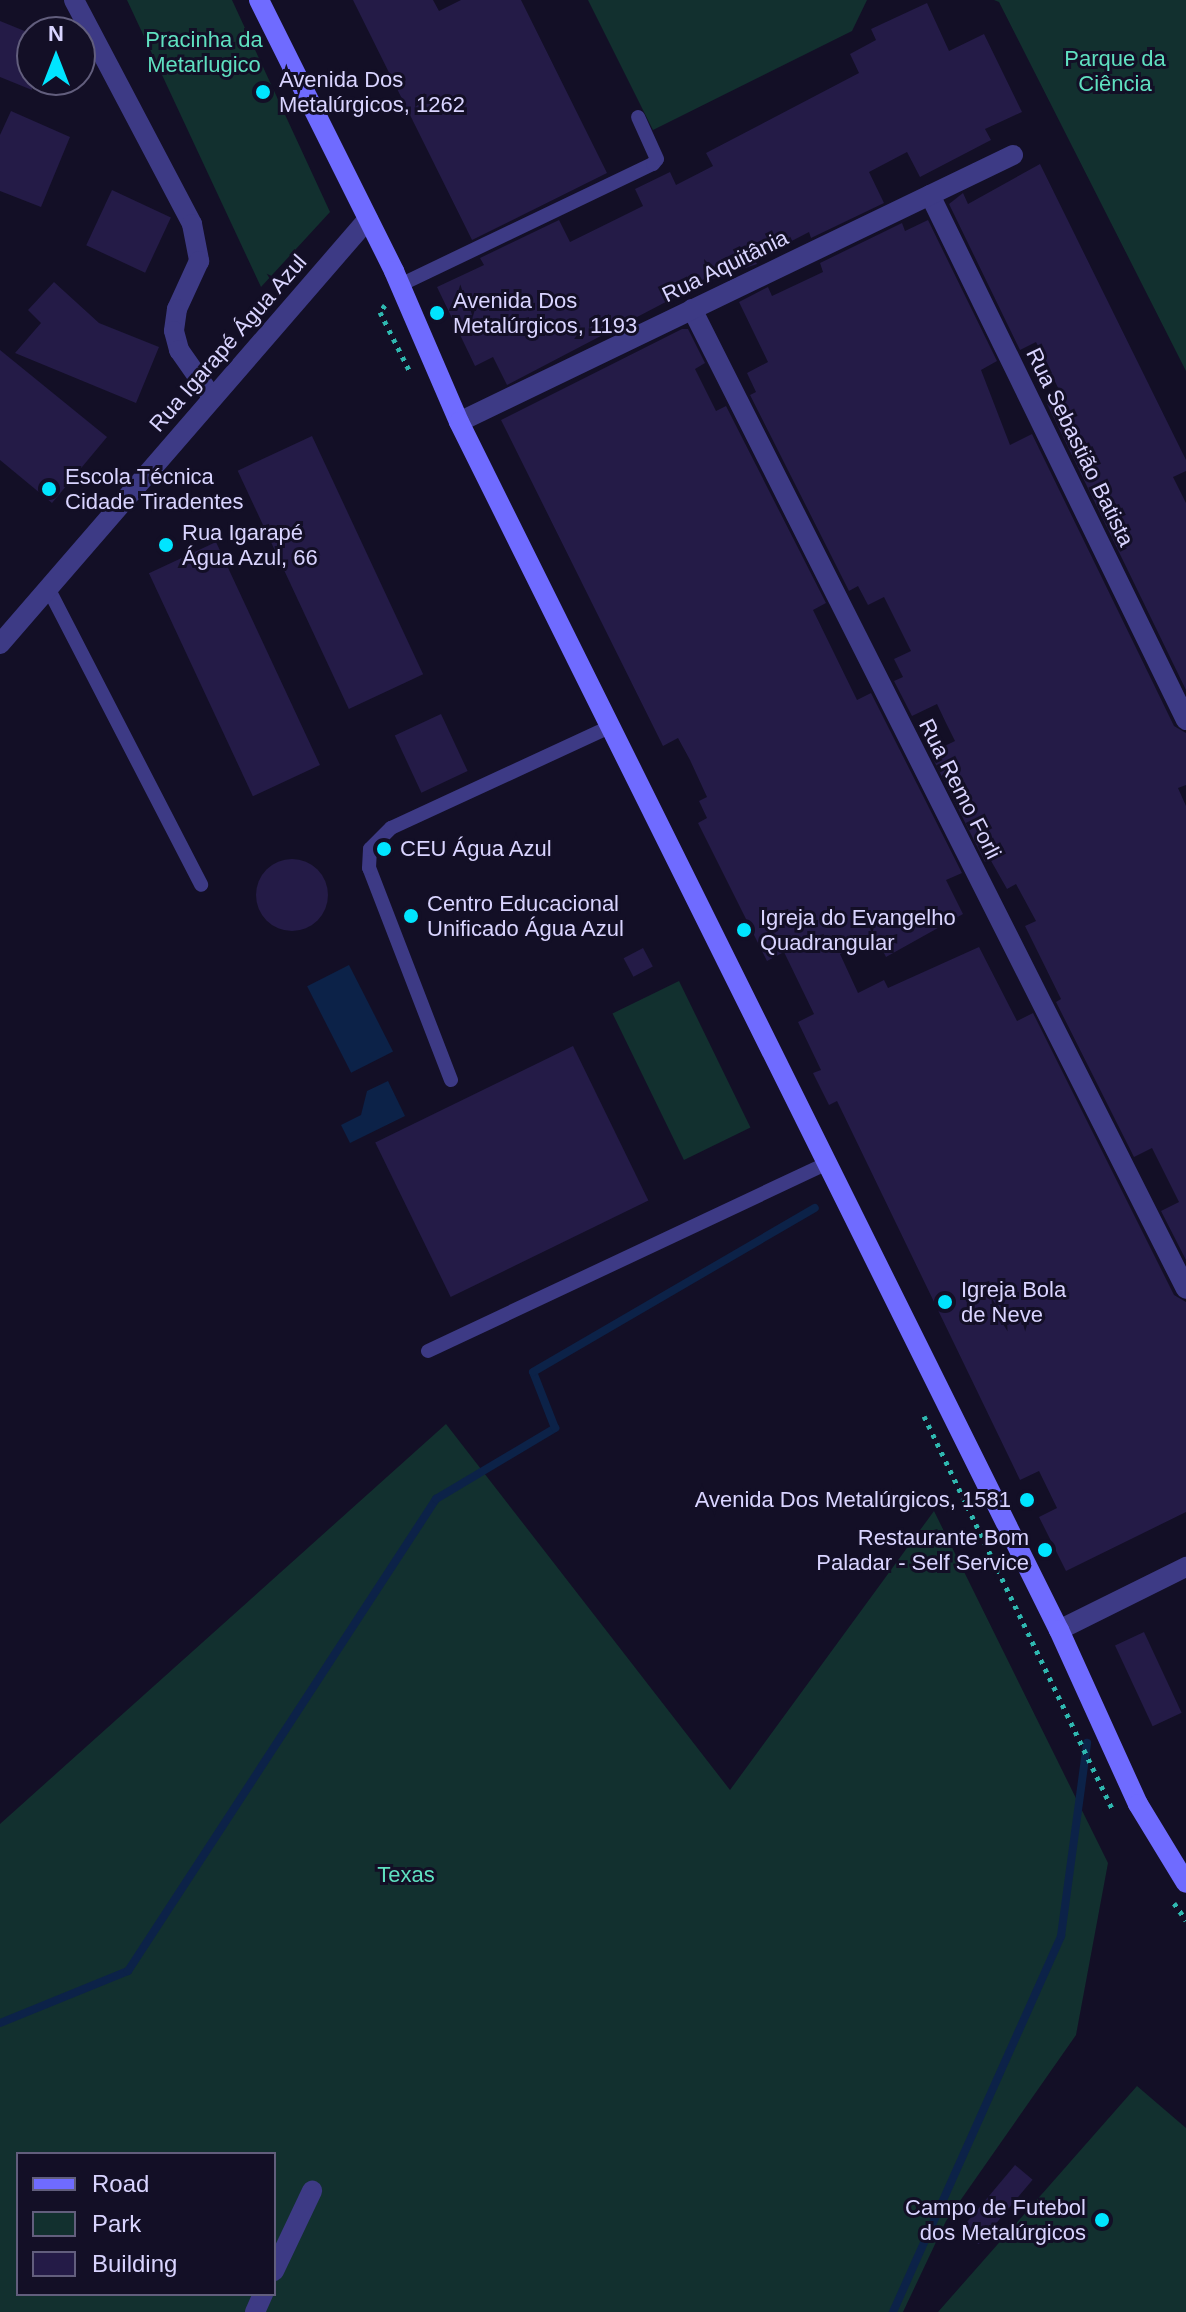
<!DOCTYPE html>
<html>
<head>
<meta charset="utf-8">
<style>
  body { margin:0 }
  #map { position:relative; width:1186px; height:2312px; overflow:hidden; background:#130f26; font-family:Helvetica,sans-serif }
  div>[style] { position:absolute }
  .green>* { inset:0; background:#12302f; transform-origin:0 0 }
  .water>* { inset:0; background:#0c2248; transform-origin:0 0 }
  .stream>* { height:8px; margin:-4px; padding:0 4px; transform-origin:4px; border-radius:4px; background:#0c2248 }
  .building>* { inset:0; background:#241b47; transform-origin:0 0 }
  .round { border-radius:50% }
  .path>* { height:5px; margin-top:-2.5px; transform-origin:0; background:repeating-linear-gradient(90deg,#2fb8b0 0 4px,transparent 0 10px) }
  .lane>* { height:14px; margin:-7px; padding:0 7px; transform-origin:7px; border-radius:7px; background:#3d3a85 }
  .street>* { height:20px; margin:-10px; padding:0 10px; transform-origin:10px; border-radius:10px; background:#3d3a85 }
  .secondary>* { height:20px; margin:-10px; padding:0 10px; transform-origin:10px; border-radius:10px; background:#6f6bff }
  .dots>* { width:22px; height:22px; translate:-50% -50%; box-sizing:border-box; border:4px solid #130f26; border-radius:50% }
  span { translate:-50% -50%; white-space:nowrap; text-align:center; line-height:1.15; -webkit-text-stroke:6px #130f26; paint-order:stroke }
  .park-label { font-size:22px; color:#5fe0c0 }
  .poi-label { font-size:22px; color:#d9d4ff }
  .left { translate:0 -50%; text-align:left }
  .right { translate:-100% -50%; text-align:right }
  .street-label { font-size:22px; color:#d9d4ff }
  .legend { position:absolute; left:16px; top:2152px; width:260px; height:144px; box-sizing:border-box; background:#130f26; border:2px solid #625e7d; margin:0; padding:10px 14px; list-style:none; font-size:24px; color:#d9d4ff }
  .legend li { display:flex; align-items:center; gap:16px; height:40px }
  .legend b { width:40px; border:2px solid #625e7d }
  .north { position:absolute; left:16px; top:16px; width:80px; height:80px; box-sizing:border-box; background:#130f26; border:2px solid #625e7d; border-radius:50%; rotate:0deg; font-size:22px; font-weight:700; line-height:32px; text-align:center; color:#d9d4ff }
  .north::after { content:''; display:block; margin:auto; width:28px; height:36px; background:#00e5ff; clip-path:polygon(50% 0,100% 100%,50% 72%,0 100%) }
</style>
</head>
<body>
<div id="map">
  <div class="green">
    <div style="clip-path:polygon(127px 0,232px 0,330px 212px,261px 287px)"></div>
    <div style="clip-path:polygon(588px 0,867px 0,852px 31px,653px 130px)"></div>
    <div style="clip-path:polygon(994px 0,1186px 0,1186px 371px,999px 2px)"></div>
    <div style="left:679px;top:981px;width:163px;height:74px;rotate:64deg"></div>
    <div style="clip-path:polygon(evenodd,446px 1424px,730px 1790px,934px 1511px,1108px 1863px,1076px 2035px,946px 2221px,903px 2312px,0 2312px,0 1824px,446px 1424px,18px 2154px,274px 2154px,274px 2294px,18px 2294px,18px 2154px)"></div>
    <div style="clip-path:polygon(1137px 2086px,1186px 2128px,1186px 2312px,938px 2312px)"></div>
  </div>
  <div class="water">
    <div style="left:349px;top:965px;width:97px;height:47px;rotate:63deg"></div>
    <div style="clip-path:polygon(388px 1081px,405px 1116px,350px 1143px,341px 1125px,361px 1115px,367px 1091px)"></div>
  </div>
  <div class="stream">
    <div style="left:0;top:2023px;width:138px;rotate:-22.1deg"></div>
    <div style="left:128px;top:1971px;width:564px;rotate:-56.87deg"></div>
    <div style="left:436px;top:1499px;width:139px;rotate:-30.8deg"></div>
    <div style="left:555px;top:1428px;width:60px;rotate:-111.4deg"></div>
    <div style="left:533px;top:1372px;width:326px;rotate:-30.2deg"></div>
    <div style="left:893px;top:2312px;width:412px;rotate:-65.9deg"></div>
    <div style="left:1061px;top:1936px;width:195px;rotate:-82.3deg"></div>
  </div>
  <div class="building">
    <div style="clip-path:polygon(353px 0,433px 0,439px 11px,461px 0,521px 0,607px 173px,472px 240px)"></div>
    <div style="clip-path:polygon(927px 3px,949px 51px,984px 34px,1022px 112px,985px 129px,991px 140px,920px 177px,907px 152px,869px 172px,884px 203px,811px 238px,809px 232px,755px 260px,757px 264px,704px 282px,507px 385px,493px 357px,475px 366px,437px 287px,484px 265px,480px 258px,559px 220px,570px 242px,643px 206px,635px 189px,670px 172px,676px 185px,713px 166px,706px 153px,859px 73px,850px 54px,876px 40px,871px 29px)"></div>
    <div style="clip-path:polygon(0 21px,32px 34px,32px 90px,0 77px)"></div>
    <div style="clip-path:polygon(11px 111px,70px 137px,41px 207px,0 191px,0 135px)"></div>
    <div style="clip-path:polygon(1040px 164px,1186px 460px,1186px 471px,1173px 477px,1186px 503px,1186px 690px,1047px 404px,1062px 396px,1036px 342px,1020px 350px,949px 204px,963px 193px,968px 204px)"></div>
    <div style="left:112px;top:190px;width:65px;height:61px;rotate:25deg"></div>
    <div style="clip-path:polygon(928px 220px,997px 361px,981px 370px,1010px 445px,1032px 434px,1174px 726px,1186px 733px,1186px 785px,1178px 788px,1186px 806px,1186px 1260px,1161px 1211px,1179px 1202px,1152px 1148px,1134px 1157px,1056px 1002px,1061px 999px,1025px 926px,1036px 921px,1016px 884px,1007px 889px,990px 859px,985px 862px,930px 753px,955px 741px,946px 723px,937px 704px,912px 716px,894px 681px,903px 677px,894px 659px,911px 651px,884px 597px,868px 605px,858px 586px,849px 591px,750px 395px,756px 392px,747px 373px,768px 362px,739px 302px,768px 287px,772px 296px,823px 272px,820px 263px,902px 223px,905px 231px)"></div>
    <div style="clip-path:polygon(54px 282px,99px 323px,159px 347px,136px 403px,15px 353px,41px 323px,28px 310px)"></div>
    <div style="clip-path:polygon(682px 329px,688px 329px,705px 363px,695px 369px,716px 411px,726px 406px,826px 603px,813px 610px,857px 700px,871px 693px,962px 873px,946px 880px,963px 914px,886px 957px,876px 937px,840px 954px,858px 993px,884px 980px,888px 988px,979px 947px,1017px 1021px,1033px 1013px,1174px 1295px,1186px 1302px,1186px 1512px,1066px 1571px,1039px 1517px,1057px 1508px,1039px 1471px,1020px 1480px,837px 1101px,829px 1105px,813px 1073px,821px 1070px,798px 1022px,814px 1014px,784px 952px,767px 961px,698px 823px,707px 818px,699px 801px,707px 797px,690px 760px,678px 738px,663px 746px,501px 420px)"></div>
    <div style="clip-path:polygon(0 350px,107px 437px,52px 503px,0 460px)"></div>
    <div style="left:312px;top:436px;width:263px;height:82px;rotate:65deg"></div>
    <div style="left:216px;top:542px;width:246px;height:74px;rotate:65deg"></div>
    <div style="left:441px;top:714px;width:63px;height:51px;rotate:65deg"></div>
    <div class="round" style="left:256px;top:859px;width:72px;height:72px"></div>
    <div style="left:643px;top:948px;width:21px;height:22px;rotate:62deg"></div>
    <div style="left:573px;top:1046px;width:172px;height:220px;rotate:64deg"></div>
    <div style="left:1144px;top:1632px;width:89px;height:32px;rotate:65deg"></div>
    <div style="left:1015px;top:2165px;width:23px;height:84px;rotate:40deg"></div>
  </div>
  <div class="path">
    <div style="left:385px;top:305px;width:9px;rotate:126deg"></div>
    <div style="left:380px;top:312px;width:65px;rotate:63.4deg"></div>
    <div style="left:924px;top:1416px;width:438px;rotate:64.4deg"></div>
    <div style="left:1174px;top:1903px;width:21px;rotate:55deg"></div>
  </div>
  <div class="lane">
    <div style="left:400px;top:285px;width:280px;rotate:-25.6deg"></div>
    <div style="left:653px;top:164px;width:6px;rotate:-51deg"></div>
    <div style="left:657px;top:159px;width:46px;rotate:-114.3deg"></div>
    <div style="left:48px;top:588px;width:334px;rotate:62.7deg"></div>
    <div style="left:451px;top:1080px;width:227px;rotate:-111.1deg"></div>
    <div style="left:369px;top:868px;width:19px;rotate:-87deg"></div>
    <div style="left:370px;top:849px;width:30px;rotate:-45deg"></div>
    <div style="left:391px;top:828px;width:241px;rotate:-24.8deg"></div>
    <div style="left:428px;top:1351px;width:441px;rotate:-25.2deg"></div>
  </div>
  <div class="street">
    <div style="left:74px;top:0;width:253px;rotate:62.2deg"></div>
    <div style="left:192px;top:224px;width:38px;rotate:79deg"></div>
    <div style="left:199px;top:261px;width:53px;rotate:114.6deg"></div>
    <div style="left:177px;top:309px;width:22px;rotate:98deg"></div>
    <div style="left:174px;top:331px;width:20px;rotate:75deg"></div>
    <div style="left:179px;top:350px;width:57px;rotate:54.9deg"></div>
    <div style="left:930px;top:195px;width:584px;rotate:64.01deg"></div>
    <div style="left:692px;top:309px;width:1097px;rotate:63.25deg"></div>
    <div style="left:459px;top:422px;width:615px;rotate:-25.73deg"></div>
    <div style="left:0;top:644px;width:562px;rotate:-49.11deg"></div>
    <div style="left:1059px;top:1630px;width:142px;rotate:-26.4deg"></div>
    <div style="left:274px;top:2271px;width:89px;rotate:-64.6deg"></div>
    <div style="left:255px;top:2312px;width:20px;rotate:-66deg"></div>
  </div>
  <div class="secondary">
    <div style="left:259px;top:0;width:303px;rotate:63.5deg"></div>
    <div style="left:394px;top:271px;width:164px;rotate:66.7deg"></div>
    <div style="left:459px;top:422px;width:1349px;rotate:63.59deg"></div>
    <div style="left:1059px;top:1630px;width:191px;rotate:65.6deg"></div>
    <div style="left:1138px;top:1804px;width:92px;rotate:58.7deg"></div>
  </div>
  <div class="dots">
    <div style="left:263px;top:92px;background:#00e5ff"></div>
    <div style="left:437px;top:313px;background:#00e5ff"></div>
    <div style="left:49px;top:489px;background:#00e5ff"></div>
    <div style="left:166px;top:545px;background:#00e5ff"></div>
    <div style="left:384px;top:849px;background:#00e5ff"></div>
    <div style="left:411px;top:916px;background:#00e5ff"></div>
    <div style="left:744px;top:930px;background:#00e5ff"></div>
    <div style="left:945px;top:1302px;background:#00e5ff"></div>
    <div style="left:1027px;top:1500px;background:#00e5ff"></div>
    <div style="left:1045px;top:1550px;background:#00e5ff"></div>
    <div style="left:1102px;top:2220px;background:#00e5ff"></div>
  </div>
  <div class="park-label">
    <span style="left:204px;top:52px">Pracinha da<br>Metarlugico</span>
    <span style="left:1115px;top:71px">Parque da<br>Ciência</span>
    <span style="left:406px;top:1875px">Texas</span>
  </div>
  <div class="poi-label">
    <span class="left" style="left:279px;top:92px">Avenida Dos<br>Metalúrgicos, 1262</span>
    <span class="left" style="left:453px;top:313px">Avenida Dos<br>Metalúrgicos, 1193</span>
    <span class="left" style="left:65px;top:489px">Escola Técnica<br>Cidade Tiradentes</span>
    <span class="left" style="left:182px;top:545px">Rua Igarapé<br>Água Azul, 66</span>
    <span class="left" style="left:400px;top:849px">CEU Água Azul</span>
    <span class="left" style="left:427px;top:916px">Centro Educacional<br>Unificado Água Azul</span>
    <span class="left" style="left:760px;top:930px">Igreja do Evangelho<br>Quadrangular</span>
    <span class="left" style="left:961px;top:1302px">Igreja Bola<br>de Neve</span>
    <span class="right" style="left:1011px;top:1500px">Avenida Dos Metalúrgicos, 1581</span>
    <span class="right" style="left:1029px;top:1550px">Restaurante Bom<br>Paladar - Self Service</span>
    <span class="right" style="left:1086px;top:2220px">Campo de Futebol<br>dos Metalúrgicos</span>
  </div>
  <div class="street-label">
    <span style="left:725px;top:266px;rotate:-26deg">Rua Aquitânia</span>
    <span style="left:228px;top:343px;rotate:-49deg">Rua Igarapé Água Azul</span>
    <span style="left:1080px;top:447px;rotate:64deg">Rua Sebastião Batista</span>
    <span style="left:960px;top:789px;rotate:63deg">Rua Remo Forli</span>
  </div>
  <ul class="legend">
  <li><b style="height:10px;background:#6f6bff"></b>Road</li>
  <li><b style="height:22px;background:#12302f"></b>Park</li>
  <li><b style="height:22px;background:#241b47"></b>Building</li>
  </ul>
  <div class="north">N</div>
</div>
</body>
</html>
